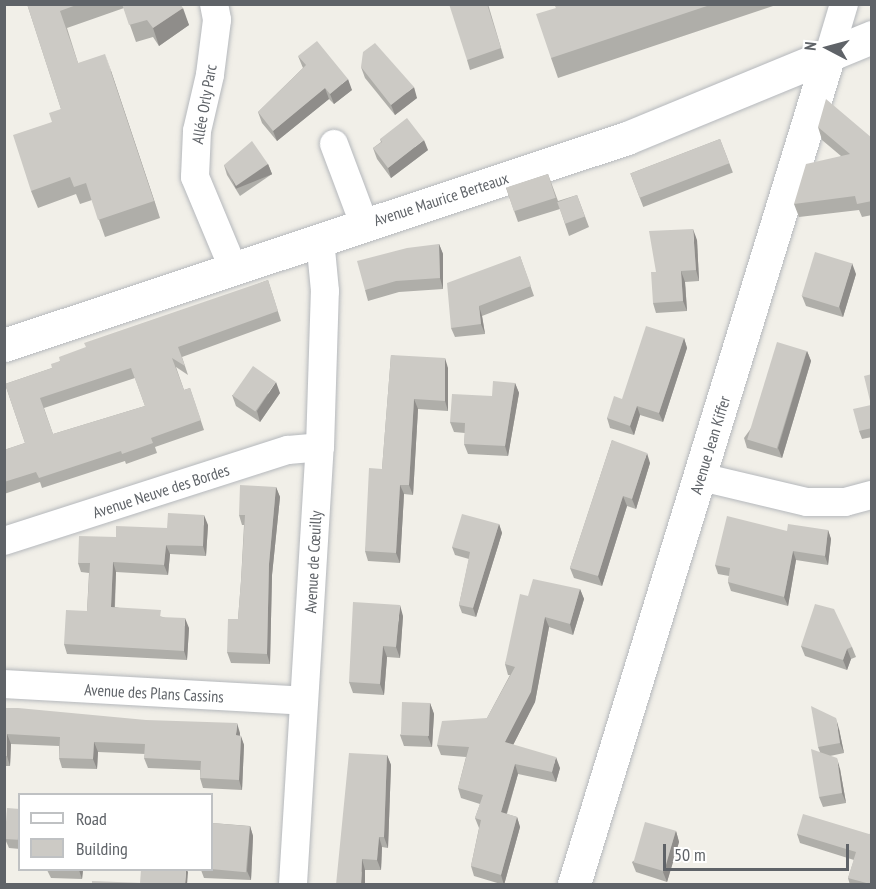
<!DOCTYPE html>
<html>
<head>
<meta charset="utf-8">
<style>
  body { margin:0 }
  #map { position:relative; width:876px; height:889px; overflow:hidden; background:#f1efe8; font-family:"PT Sans Narrow",sans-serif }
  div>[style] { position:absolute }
  .roads { filter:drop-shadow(0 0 2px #b5b8bc) drop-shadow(0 0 2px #b5b8bc) }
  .minor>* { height:28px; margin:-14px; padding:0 14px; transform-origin:14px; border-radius:14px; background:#fff }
  .tertiary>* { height:33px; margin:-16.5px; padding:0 16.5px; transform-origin:16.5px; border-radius:16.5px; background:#fff }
  .secondary>* { height:33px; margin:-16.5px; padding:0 16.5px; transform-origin:16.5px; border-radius:16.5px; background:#fff }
  .wall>* { inset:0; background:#afaea9; transform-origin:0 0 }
  .shaded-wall>* { inset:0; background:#8f8d8a; transform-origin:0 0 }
  .building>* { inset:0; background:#cccac5; transform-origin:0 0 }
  span { translate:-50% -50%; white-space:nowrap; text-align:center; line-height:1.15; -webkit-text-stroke:6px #fff; paint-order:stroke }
  .street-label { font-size:16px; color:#5f6368 }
  .frame { position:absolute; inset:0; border:6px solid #5f6368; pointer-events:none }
  .legend { position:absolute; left:18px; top:793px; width:195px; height:78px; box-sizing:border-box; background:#fff; border:2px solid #bfc1c3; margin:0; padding:8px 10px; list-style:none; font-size:18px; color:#5f6368 }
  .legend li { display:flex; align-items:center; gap:12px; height:30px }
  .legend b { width:30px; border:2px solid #bfc1c3 }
  .north { position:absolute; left:798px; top:18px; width:60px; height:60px; -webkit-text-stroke:4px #fff; paint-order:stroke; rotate:276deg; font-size:16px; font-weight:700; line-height:24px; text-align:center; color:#5f6368 }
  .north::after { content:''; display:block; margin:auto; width:21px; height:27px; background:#5f6368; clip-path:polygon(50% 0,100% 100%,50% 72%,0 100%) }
  .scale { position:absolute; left:663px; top:844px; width:186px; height:27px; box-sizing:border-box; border:3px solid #5f6368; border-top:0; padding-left:8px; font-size:18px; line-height:21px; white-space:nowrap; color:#5f6368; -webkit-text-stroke:4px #fff; paint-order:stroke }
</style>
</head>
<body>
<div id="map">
  <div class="roads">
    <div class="minor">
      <div style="left:214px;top:4px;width:16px;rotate:79deg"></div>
      <div style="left:217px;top:20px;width:55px;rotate:97.3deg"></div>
      <div style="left:210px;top:75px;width:57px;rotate:103.1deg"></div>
      <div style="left:197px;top:131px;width:46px;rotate:92.5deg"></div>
      <div style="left:195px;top:177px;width:99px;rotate:67.3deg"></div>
      <div style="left:829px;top:54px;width:52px;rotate:-73.3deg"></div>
      <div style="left:334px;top:144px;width:85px;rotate:69.4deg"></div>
      <div style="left:701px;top:477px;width:109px;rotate:13.3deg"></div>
      <div style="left:807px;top:502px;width:38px"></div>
      <div style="left:845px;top:502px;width:28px;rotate:-15deg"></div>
      <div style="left:4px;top:541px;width:298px;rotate:-17.8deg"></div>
      <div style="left:288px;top:450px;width:32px;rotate:-5deg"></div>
      <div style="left:4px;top:684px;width:300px;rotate:3.2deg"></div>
      <div style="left:293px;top:884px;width:438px;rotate:-86.5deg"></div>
      <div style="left:320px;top:447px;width:156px;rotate:-88.2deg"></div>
      <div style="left:325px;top:291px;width:52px;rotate:-95.5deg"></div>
    </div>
    <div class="tertiary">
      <div style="left:574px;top:884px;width:868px;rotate:-72.92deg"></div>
    </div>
    <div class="secondary">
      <div style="left:4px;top:345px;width:656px;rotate:-18.38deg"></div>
      <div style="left:627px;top:138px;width:265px;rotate:-22.4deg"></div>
    </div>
  </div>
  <div class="wall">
    <div style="clip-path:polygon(27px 4px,180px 4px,189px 25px,159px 46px,153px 37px,136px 42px,124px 8px,67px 28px,78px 63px,111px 71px,160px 218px,105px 237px,92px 200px,80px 204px,76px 194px,38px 208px,31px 191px,52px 122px,61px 109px)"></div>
    <div style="clip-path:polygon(488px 4px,504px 58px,470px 70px,467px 60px)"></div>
    <div style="clip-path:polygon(555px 4px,779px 4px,558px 78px,551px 58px,556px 8px)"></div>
    <div style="clip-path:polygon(298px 56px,352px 90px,334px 104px,329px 99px,277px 141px,262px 123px,258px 112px,303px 68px)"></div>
    <div style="clip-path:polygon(361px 67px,417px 98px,395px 115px,365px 78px)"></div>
    <div style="clip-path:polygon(818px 127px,872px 138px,872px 215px,862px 217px,859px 210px,799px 217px,794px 204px,841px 156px,822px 140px)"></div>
    <div style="clip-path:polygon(380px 139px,428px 150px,391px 178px,377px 159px,373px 148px,381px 142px)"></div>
    <div style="left:720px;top:139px;width:36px;height:96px;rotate:69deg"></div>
    <div style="clip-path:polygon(268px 164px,272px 174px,240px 196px,227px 175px,224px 165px)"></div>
    <div style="clip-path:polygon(548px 174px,558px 201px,577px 195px,589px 227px,569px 236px,560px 209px,518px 222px,506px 188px)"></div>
    <div style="clip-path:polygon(697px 240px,699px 281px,685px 282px,687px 311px,656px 313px,653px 303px,656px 272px)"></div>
    <div style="clip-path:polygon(439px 244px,443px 254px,443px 289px,399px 292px,368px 301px,365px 290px)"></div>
    <div style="clip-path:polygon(520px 256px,534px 296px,482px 316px,485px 334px,455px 337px,451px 328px)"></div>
    <div style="clip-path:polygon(856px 274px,843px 317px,806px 306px,802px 296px)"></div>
    <div style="clip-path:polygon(evenodd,268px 280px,281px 321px,182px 357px,188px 375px,176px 367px,184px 390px,190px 388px,204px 430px,155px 447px,157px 453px,126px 464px,125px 461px,42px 488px,40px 482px,4px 494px,4px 450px,25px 443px,5px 384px,52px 368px,60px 361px,268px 280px,135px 378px,145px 406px,53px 434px,44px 408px,135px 378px)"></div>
    <div style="clip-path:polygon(684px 338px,687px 348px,663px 422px,640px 415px,634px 435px,610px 428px,607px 418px)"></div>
    <div style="clip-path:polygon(807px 351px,811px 361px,782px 458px,747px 448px,744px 438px)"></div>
    <div style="clip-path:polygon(391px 355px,448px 368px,448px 411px,418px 409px,413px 495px,404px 494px,400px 563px,368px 561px,365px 551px,382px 469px)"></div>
    <div style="clip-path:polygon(872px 374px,872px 437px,862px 439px,859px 431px,871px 405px)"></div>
    <div style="clip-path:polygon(515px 383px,519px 393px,508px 456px,468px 454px,464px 444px,465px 433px,454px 432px,450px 422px)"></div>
    <div style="clip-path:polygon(280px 393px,260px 422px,236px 406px,232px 395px)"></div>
    <div style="clip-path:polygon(612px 440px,650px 463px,636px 509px,627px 506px,602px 586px,574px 578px,570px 568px)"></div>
    <div style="clip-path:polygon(276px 487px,280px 497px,272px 575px,270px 664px,231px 663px,227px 652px,238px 619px,241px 581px,244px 525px,242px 525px,239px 515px)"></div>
    <div style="clip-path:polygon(499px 524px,502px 533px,476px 617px,462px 613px,459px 605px,469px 559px,455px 555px,452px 547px)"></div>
    <div style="clip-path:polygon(208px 525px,206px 556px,170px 554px,168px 575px,116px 572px,115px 607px,163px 617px,189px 628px,187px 660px,67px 654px,64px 644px,87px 611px,89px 573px,81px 572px,78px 563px,116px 537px,167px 528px)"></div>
    <div style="clip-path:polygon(828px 530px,831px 539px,828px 565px,796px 560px,788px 606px,731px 591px,728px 582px,729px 576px,718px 574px,715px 565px,787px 531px)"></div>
    <div style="clip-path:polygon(580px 589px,584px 599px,573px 635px,549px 627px,535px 702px,513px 745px,560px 768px,556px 782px,518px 774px,507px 814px,517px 817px,520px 827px,504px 885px,474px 876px,471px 866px,479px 828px,475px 818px,480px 804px,461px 798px,458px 788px,466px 757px,441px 755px,437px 745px,487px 718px,510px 675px,508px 675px,505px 664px,528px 596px)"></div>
    <div style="clip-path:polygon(403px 616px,400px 658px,387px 657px,384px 695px,353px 693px,349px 682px)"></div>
    <div style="clip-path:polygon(801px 646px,852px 647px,856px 657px,851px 659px,847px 670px,805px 656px)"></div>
    <div style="clip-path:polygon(430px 703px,434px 714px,432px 747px,404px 746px,400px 735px)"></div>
    <div style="clip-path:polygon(4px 708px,240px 733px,240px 735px,244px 745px,242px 790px,203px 788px,200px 778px,200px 770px,148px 768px,144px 758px,145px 754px,98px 752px,97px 769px,62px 768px,59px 758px,59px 746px,11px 744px,10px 766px,4px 766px)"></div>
    <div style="clip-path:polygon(839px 729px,844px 753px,830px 756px,840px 769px,846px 803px,823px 807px,819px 797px,820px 752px,818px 747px)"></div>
    <div style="clip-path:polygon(387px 755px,391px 765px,388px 848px,382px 847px,381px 870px,365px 870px,336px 885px)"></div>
    <div style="clip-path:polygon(20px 809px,20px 849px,9px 848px,5px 839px)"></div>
    <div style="clip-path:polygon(212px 823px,250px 826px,253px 836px,251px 880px,204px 878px,201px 870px,212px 870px)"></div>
    <div style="clip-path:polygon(676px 831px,679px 842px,667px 882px,636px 872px,632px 862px)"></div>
    <div style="clip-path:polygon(797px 834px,869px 834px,872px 885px,850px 885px,848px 878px,854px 860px,800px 843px)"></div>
    <div style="clip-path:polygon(47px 870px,83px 870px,82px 879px,51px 878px)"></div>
  </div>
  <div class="shaded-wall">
    <div style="clip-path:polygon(183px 8px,189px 25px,159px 46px,153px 28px)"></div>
    <div style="clip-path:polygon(105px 54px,111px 71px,160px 218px,154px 201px)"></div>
    <div style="clip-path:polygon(348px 79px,352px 90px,334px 104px,330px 94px)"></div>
    <div style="clip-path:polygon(414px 87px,417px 98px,395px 115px,391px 105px)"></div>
    <div style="clip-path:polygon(325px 88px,329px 99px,277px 141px,273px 131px)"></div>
    <div style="clip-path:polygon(424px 140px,428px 150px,391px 178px,388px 168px)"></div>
    <div style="left:268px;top:164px;width:11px;height:39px;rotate:68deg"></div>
    <div style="clip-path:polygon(693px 229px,697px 240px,699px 281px,696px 270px)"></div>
    <div style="clip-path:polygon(439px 244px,443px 254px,443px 289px,440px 278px)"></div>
    <div style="clip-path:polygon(852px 263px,856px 274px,843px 317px,839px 306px)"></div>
    <div style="clip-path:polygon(681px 271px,685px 282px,687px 311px,683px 301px)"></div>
    <div style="clip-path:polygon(479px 306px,482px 316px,485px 334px,481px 324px)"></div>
    <div style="clip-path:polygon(684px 338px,687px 348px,663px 422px,659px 413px)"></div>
    <div style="clip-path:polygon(807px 351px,811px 361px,782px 458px,778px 448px)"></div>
    <div style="clip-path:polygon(445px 358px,448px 368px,448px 411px,445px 401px)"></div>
    <div style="clip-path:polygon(276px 382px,280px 393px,260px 422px,257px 411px)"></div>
    <div style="clip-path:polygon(515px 383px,519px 393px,508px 456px,505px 446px)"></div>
    <div style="clip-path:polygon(414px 399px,418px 409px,413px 495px,409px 485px)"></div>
    <div style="clip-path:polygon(637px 406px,640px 415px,634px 435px,630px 426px)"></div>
    <div style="clip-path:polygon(647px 453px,650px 463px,636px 509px,632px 499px)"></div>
    <div style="clip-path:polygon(400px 485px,404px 494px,400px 563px,396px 553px)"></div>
    <div style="clip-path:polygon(276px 487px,280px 497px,272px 575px,270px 664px,267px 654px,269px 564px)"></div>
    <div style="clip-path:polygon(623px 496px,627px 506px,602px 586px,598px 576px)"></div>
    <div style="clip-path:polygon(204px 515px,208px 525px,206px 556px,203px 546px)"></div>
    <div style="clip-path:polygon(499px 524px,502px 533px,476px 617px,473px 608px)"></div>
    <div style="clip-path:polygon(828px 530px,831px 539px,828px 565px,825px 556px)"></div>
    <div style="clip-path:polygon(166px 545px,170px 554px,168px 575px,164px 565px)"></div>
    <div style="clip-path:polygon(793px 551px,796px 560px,788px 606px,784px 597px)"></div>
    <div style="clip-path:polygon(113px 562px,116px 572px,114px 617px,111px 607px)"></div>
    <div style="clip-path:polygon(580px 589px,584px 599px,573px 635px,570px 624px)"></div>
    <div style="clip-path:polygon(400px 605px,403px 616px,400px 658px,396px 647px)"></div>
    <div style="clip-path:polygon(545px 617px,549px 627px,535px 702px,509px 753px,505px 742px)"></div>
    <div style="clip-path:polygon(185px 618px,189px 628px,187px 660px,184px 651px)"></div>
    <div style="clip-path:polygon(383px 646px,387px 657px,384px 695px,380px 684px)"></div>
    <div style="clip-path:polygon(847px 649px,851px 659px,847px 670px,843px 660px)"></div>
    <div style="clip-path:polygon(430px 703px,434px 714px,432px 747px,428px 737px)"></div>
    <div style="clip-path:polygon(836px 718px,839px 729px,844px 753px,840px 743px)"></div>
    <div style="clip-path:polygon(237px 723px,240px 733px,239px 745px,236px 735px)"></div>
    <div style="clip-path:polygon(7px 734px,11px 744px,10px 766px,7px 756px)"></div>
    <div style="clip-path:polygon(241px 736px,244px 745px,242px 790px,239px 780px)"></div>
    <div style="clip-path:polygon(94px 742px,98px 752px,97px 769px,93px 759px)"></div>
    <div style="clip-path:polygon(387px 755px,391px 765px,388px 848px,384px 837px)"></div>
    <div style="clip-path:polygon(556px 757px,560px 768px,556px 782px,552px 772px)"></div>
    <div style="clip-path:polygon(837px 758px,840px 769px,846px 803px,842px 793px)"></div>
    <div style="clip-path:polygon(515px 764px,518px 774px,504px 822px,501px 812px)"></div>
    <div style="clip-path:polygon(517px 817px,520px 827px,504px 885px,501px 875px)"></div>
    <div style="clip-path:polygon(250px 826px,253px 836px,251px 880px,247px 871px)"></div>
    <div style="clip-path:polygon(676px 831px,679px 842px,667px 882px,663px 872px)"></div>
    <div style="clip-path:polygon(379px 837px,382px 847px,381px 870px,377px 860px)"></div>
    <div style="clip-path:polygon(362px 859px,365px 870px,365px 885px,361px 885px)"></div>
    <div style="clip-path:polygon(79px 870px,83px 870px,82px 879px)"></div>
    <div style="clip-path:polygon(186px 870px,187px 870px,188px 872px,187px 885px,185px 885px)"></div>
  </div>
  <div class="building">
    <div style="clip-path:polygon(27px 4px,79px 4px,60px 11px,78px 63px,105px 54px,154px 201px,98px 220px,86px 183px,74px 187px,70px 177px,31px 191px,13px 135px,52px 122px,49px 113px,61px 109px)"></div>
    <div style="clip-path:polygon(122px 4px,180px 4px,183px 8px,153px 28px,147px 20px,129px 25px)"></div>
    <div style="clip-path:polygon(449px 4px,487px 4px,501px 48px,467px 60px)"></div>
    <div style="clip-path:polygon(555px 4px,713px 4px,551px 58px,536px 14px,556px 8px)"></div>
    <div style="clip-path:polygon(317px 41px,348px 79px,330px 94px,325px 88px,273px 131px,258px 112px,303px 68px,306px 65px,298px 56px)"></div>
    <div style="clip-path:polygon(375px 43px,414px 87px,391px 105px,361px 67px,363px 52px)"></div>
    <div style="clip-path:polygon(826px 99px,872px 138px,872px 201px,857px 204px,855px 196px,794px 204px,806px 164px,850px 154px,818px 127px)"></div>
    <div style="clip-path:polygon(407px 118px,424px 140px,388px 168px,373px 148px,382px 142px,380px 139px)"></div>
    <div style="left:720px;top:139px;width:26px;height:96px;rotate:69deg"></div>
    <div style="clip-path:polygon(252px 141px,268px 164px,236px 186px,224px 165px)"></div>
    <div style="left:548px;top:174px;width:25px;height:44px;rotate:72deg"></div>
    <div style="left:577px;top:195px;width:23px;height:21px;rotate:70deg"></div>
    <div style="clip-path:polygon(693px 229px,696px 270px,681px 271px,683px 301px,653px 303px,651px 272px,656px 272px,649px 231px)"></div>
    <div style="clip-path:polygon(439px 244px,440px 278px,396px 281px,365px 290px,357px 261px,407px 248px)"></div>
    <div style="left:815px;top:252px;width:39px;height:46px;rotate:17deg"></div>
    <div style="clip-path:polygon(520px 256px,531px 286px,479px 306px,481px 324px,451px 328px,447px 283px)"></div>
    <div style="clip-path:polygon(evenodd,268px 280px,278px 311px,178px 347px,185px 366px,172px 358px,184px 390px,190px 388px,201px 420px,151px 438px,153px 443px,122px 454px,121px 451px,39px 478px,36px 472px,4px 482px,4px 450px,25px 443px,5px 384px,52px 368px,51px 364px,60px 361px,59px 357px,86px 347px,84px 343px,268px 280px,131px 368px,145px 406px,53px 434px,40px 398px,131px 368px)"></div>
    <div style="clip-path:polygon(646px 326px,684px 338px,659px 413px,637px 406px,630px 426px,607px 418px,614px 396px,622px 399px)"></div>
    <div style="left:777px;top:342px;width:31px;height:102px;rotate:17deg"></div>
    <div style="clip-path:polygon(391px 355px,445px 358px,445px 401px,414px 399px,409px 485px,400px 485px,396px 553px,365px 551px,369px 468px,382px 469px)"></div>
    <div style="left:253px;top:366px;width:28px;height:36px;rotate:35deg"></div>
    <div style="clip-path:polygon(872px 374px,872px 428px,859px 431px,853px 409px,871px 405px,864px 376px)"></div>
    <div style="clip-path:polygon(493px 381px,515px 383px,505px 446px,464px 444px,465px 423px,450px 422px,452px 394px,492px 396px)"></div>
    <div style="clip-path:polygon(612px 440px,647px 453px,632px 499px,623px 496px,598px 576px,570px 568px)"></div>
    <div style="clip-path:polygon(240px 485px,276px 487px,269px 564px,267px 654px,227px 652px,228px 619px,238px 619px,241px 581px,245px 515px,239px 515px)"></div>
    <div style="clip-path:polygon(168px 513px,204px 515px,203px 546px,166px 545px,167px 536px,164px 565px,113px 562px,111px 607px,161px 610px,160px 617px,185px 618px,184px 651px,64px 644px,66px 610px,87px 611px,90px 563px,78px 563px,79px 536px,116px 537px,116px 526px,167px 528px)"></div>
    <div style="clip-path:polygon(462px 514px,499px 524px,473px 608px,459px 605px,470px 552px,452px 547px)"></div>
    <div style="clip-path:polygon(727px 516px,787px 531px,788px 524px,828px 530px,825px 556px,793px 551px,784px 597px,728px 582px,730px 568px,715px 565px)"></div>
    <div style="clip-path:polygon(533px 579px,580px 589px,570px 624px,545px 617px,531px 692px,505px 742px,556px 757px,552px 772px,515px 764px,501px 812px,517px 817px,501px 875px,471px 866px,481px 820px,475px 818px,483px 795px,458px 788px,469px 747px,437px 745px,442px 721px,487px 718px,515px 667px,505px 664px,520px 594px,528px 596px)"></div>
    <div style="clip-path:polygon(353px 602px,400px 605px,396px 647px,383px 646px,380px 684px,349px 682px)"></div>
    <div style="clip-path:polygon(815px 604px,834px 609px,852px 647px,847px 649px,843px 660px,801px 646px)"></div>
    <div style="left:402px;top:702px;width:28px;height:33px;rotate:2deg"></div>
    <div style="clip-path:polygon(811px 706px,836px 718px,840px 743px,818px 747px)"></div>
    <div style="clip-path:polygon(4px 708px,18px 708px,146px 720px,237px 723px,236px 735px,241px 736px,239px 780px,200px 778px,201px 761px,144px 758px,145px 744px,94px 742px,93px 759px,59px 758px,60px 737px,7px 734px,7px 756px,4px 756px)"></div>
    <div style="clip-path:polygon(811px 749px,837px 758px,842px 793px,819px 797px)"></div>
    <div style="clip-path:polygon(349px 753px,387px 755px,384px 837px,379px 837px,377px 860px,362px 859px,361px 885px,336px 885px)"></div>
    <div style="left:7px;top:808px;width:13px;height:31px;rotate:4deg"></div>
    <div style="clip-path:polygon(803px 814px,869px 834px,872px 833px,872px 879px,870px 884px,848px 878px,856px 852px,797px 834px)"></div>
    <div style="left:645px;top:822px;width:32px;height:42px;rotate:16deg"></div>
    <div style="left:212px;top:823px;width:38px;height:46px;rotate:5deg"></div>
    <div style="clip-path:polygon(141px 870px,186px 870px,185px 885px,143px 884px,143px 883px,140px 883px)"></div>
    <div style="clip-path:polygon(92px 881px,143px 883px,143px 885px,92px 885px)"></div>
  </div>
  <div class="street-label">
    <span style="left:204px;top:104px;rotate:-80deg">Allée Orly Parc</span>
    <span style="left:441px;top:199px;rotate:-18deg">Avenue Maurice Berteaux</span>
    <span style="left:710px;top:445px;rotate:-73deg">Avenue Jean Kiffer</span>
    <span style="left:161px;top:491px;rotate:-18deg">Avenue Neuve des Bordes</span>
    <span style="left:313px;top:562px;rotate:-87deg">Avenue de Cœuilly</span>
    <span style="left:154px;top:693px;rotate:3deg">Avenue des Plans Cassins</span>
  </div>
  <div class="frame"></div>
  <ul class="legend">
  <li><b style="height:8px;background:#fff"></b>Road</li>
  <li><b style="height:16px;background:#cccac5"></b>Building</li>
  </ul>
  <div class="north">N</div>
  <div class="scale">50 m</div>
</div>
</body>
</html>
